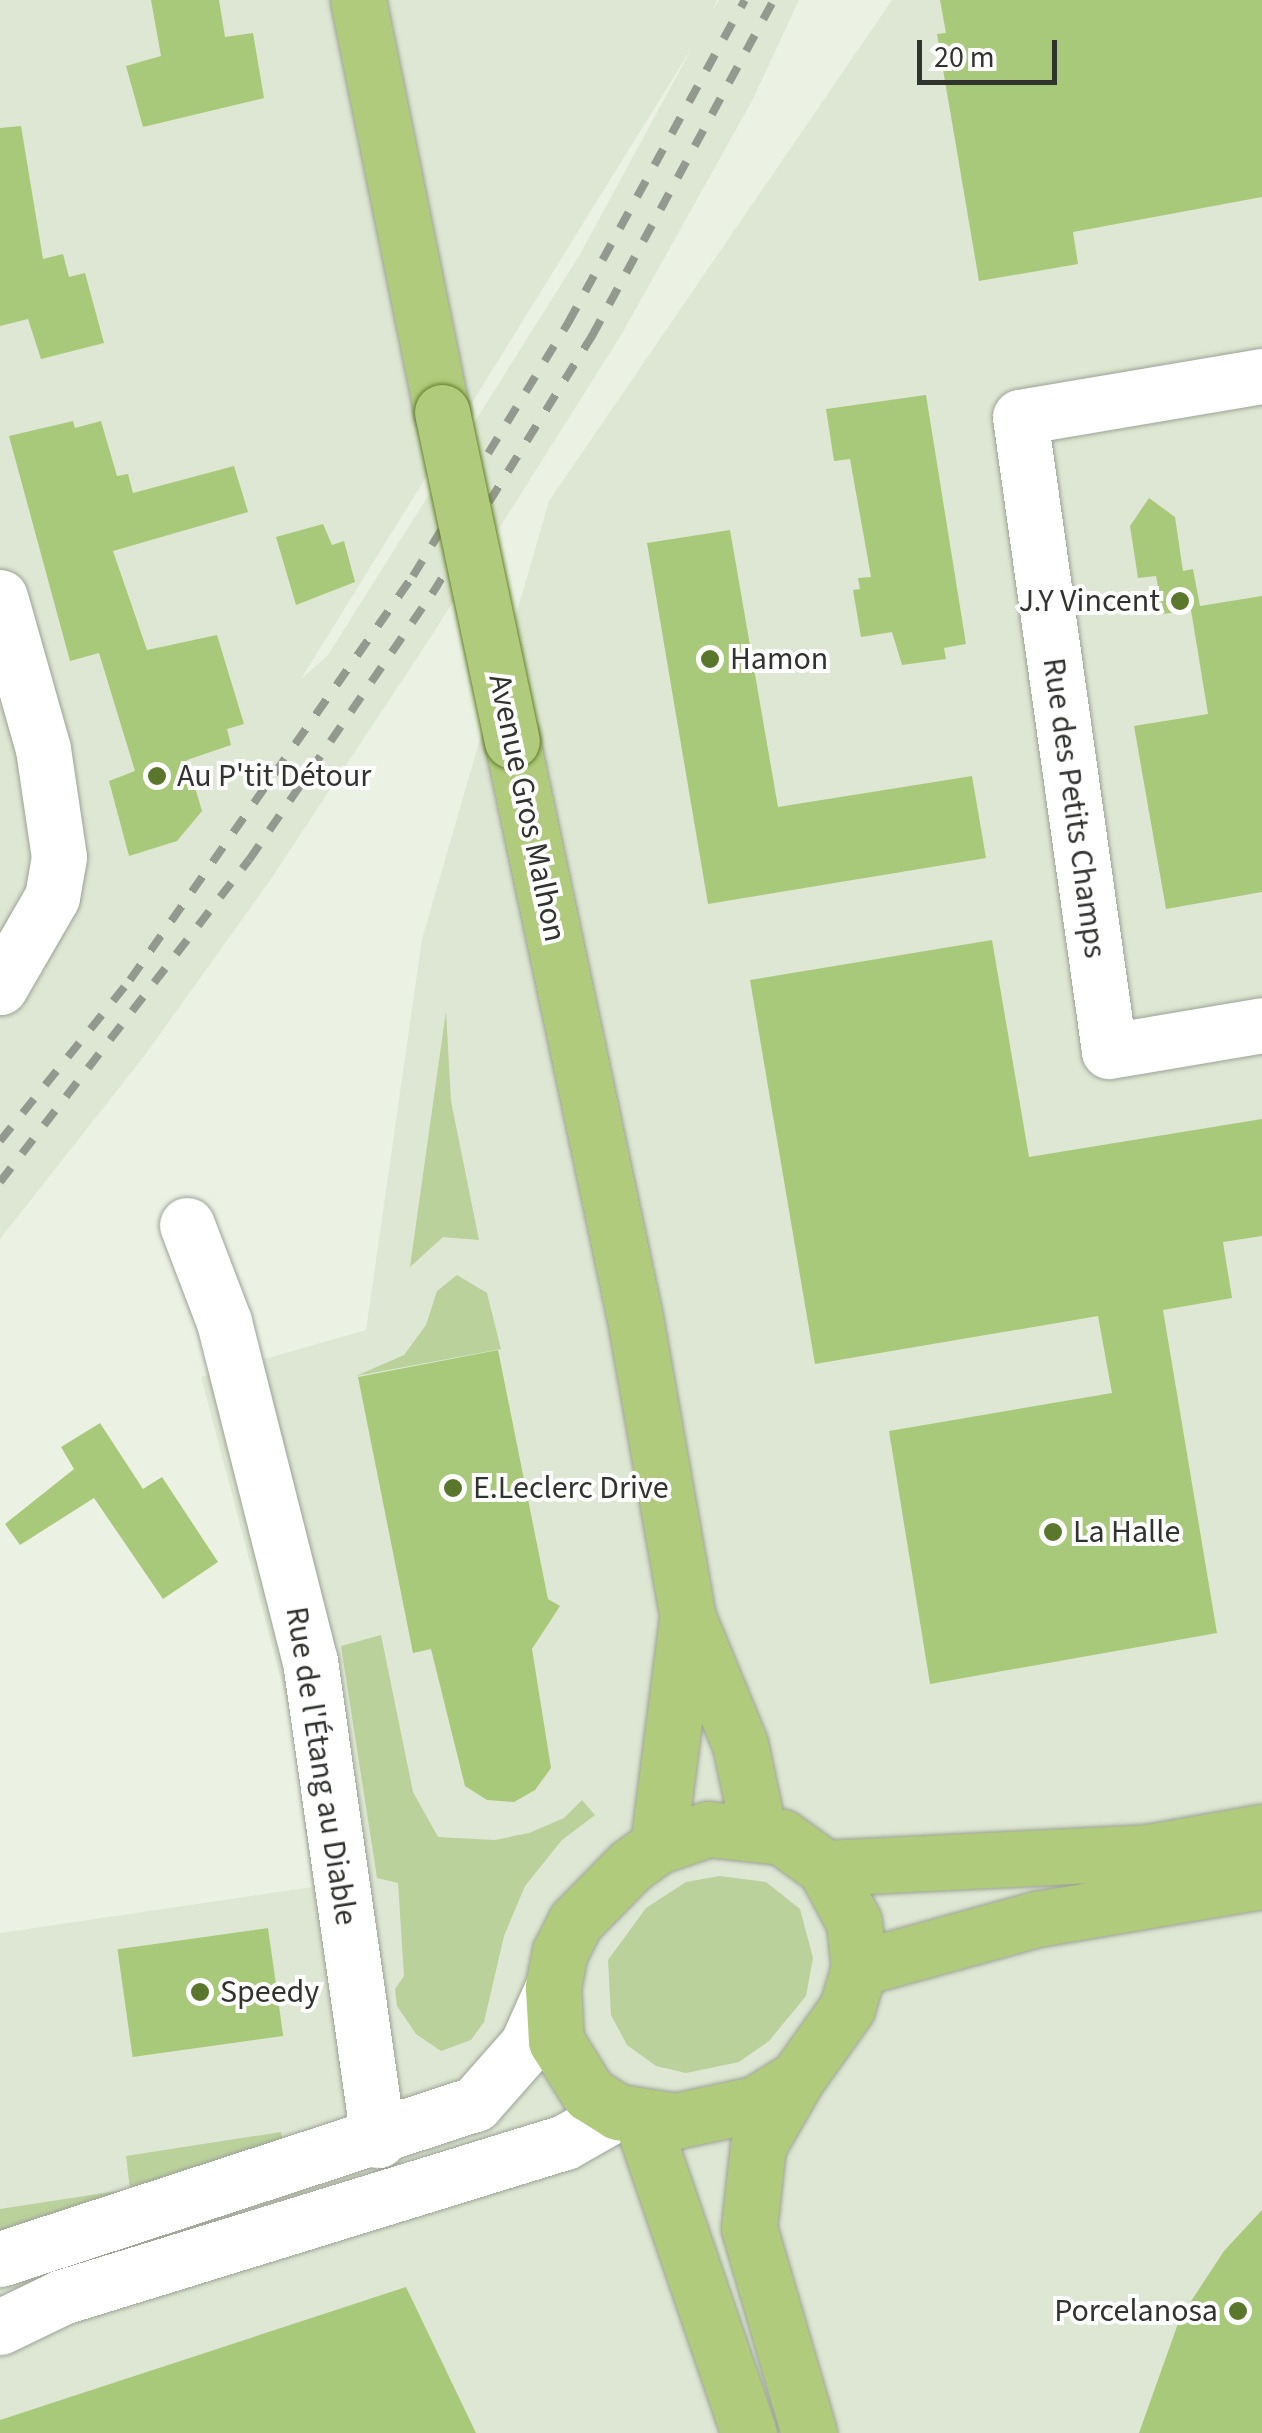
<!DOCTYPE html>
<html>
<head>
<meta charset="utf-8">
<style>
  body { margin:0 }
  #map { position:relative; width:1262px; height:2433px; overflow:hidden; background:#ebf2e4; font-family:"Source Sans 3",sans-serif }
  div>[style] { position:absolute }
  .built>* { inset:0; background:#dee7d3 }
  .green>* { inset:0; background:#bad19c }
  .building>* { inset:0; background:#a8c979; transform-origin:0 0 }
  .roads { filter:drop-shadow(0 0 2px #9ca295) drop-shadow(0 0 2px #9ca295) }
  .minor>* { height:55px; margin:-27.5px; padding:0 27.5px; transform-origin:27.5px; border-radius:27.5px; background:#fff }
  .major>* { height:55px; margin:-27.5px; padding:0 27.5px; transform-origin:27.5px; border-radius:27.5px; background:#b0cb7c }
  .rail>* { height:8px; margin-top:-4px; transform-origin:0; background:repeating-linear-gradient(90deg,#94998f 0 18px,transparent 0 36px) }
  .bridges { filter:drop-shadow(0 0 2px #617f28) drop-shadow(0 0 2px #617f28) }
  .major-bridge>* { height:55px; margin:-27.5px; padding:0 27.5px; transform-origin:27.5px; border-radius:27.5px; background:#b0cb7c }
  .dots>* { width:28px; height:28px; translate:-50% -50%; box-sizing:border-box; border:5px solid #fff; border-radius:50% }
  span { translate:-50% -50%; white-space:nowrap; text-align:center; line-height:1.15; -webkit-text-stroke:8px #fff; paint-order:stroke }
  .poi-label { font-size:32px; color:#30332e }
  .right { translate:-100% -50%; text-align:right }
  .left { translate:0 -50%; text-align:left }
  .street-label { font-size:32px; color:#30332e }
  .scale { position:absolute; left:917px; top:40px; width:140px; height:45px; box-sizing:border-box; border:5px solid #30332e; border-top:0; padding-left:12px; font-size:30px; line-height:35px; white-space:nowrap; color:#30332e; -webkit-text-stroke:8px #fff; paint-order:stroke }
</style>
</head>
<body>
<div id="map">
  <div class="built">
    <div style="clip-path:polygon(evenodd,0 0,717px 0,713px 10px,719px 0,799px 0,753px 99px,623px 332px,432px 635px,271px 879px,145px 1055px,0 1239px,0 0,693px 46px,579px 256px,328px 655px,301px 679px,693px 46px)"></div>
    <div style="clip-path:polygon(892px 0,1262px 0,1262px 2433px,0 2433px,0 1933px,312px 1887px,291px 1718px,201px 1377px,366px 1330px,422px 939px,549px 501px)"></div>
  </div>
  <div class="green">
    <div style="clip-path:polygon(446px 1011px,451px 1101px,479px 1240px,443px 1237px,410px 1267px)"></div>
    <div style="clip-path:polygon(457px 1275px,487px 1293px,501px 1349px,356px 1376px,404px 1355px,426px 1325px,437px 1291px)"></div>
    <div style="clip-path:polygon(381px 1635px,413px 1792px,438px 1837px,495px 1840px,529px 1833px,564px 1818px,582px 1800px,595px 1815px,562px 1840px,525px 1886px,504px 1936px,484px 2022px,471px 2040px,441px 2051px,416px 2034px,397px 2006px,395px 1989px,404px 1976px,398px 1883px,377px 1878px,341px 1646px)"></div>
    <div style="clip-path:polygon(720px 1876px,766px 1882px,800px 1909px,813px 1958px,806px 1996px,769px 2041px,739px 2062px,686px 2073px,656px 2066px,627px 2045px,611px 2015px,608px 1960px,646px 1908px,686px 1882px)"></div>
    <div style="clip-path:polygon(281px 2132px,284px 2145px,0 2234px,0 2209px,130px 2189px,126px 2156px)"></div>
  </div>
  <div class="building">
    <div style="clip-path:polygon(151px 0,219px 0,225px 37px,253px 33px,264px 98px,143px 127px,126px 66px,161px 56px)"></div>
    <div style="clip-path:polygon(940px 0,1262px 0,1262px 197px,1073px 232px,1078px 264px,979px 281px,937px 34px,946px 33px)"></div>
    <div style="clip-path:polygon(21px 126px,43px 259px,63px 254px,69px 277px,85px 273px,104px 343px,41px 359px,28px 319px,0 326px,0 128px)"></div>
    <div style="clip-path:polygon(926px 395px,966px 644px,944px 648px,946px 659px,902px 665px,892px 632px,861px 637px,853px 590px,860px 589px,858px 578px,871px 577px,850px 459px,834px 461px,826px 409px)"></div>
    <div style="clip-path:polygon(73px 421px,75px 428px,101px 421px,117px 476px,128px 474px,133px 493px,234px 466px,248px 512px,113px 551px,147px 650px,217px 635px,244px 724px,227px 729px,231px 745px,187px 760px,202px 811px,177px 841px,129px 856px,109px 781px,135px 771px,99px 653px,70px 661px,9px 436px)"></div>
    <div style="clip-path:polygon(1149px 498px,1175px 517px,1183px 571px,1193px 569px,1200px 606px,1262px 596px,1262px 892px,1166px 909px,1134px 726px,1208px 714px,1191px 610px,1163px 614px,1156px 576px,1138px 578px,1130px 526px)"></div>
    <div style="clip-path:polygon(323px 524px,332px 545px,344px 541px,355px 582px,296px 605px,276px 537px)"></div>
    <div style="clip-path:polygon(730px 530px,778px 807px,972px 776px,986px 858px,708px 904px,647px 543px)"></div>
    <div style="clip-path:polygon(992px 940px,1029px 1157px,1262px 1119px,1262px 1236px,1223px 1242px,1232px 1298px,1163px 1310px,1217px 1633px,930px 1684px,889px 1431px,1112px 1393px,1098px 1316px,815px 1364px,750px 980px)"></div>
    <div style="clip-path:polygon(498px 1350px,548px 1599px,560px 1606px,532px 1649px,551px 1768px,535px 1790px,514px 1802px,487px 1800px,465px 1786px,431px 1649px,413px 1653px,358px 1377px)"></div>
    <div style="clip-path:polygon(100px 1423px,143px 1489px,162px 1477px,218px 1562px,163px 1599px,94px 1498px,20px 1545px,5px 1524px,74px 1469px,61px 1447px)"></div>
    <div style="left:268px;top:1928px;width:109px;height:152px;rotate:82deg"></div>
    <div style="clip-path:polygon(1262px 2210px,1262px 2433px,1139px 2433px,1180px 2318px,1224px 2251px)"></div>
    <div style="clip-path:polygon(406px 2287px,476px 2433px,0 2433px,0 2420px)"></div>
  </div>
  <div class="roads">
    <div class="minor">
      <div style="left:1262px;top:376px;width:245px;rotate:170.4deg"></div>
      <div style="left:1020px;top:417px;width:640px;rotate:82.01deg"></div>
      <div style="left:1109px;top:1051px;width:155px;rotate:-9.6deg"></div>
      <div style="left:0;top:597px;width:158px;rotate:74.2deg"></div>
      <div style="left:43px;top:749px;width:109px;rotate:81.6deg"></div>
      <div style="left:59px;top:857px;width:41px;rotate:99.9deg"></div>
      <div style="left:52px;top:897px;width:104px;rotate:120deg"></div>
      <div style="left:187px;top:1225px;width:104px;rotate:69.1deg"></div>
      <div style="left:224px;top:1322px;width:350px;rotate:75.8deg"></div>
      <div style="left:310px;top:1661px;width:484px;rotate:81.9deg"></div>
      <div style="left:0;top:2259px;width:500px;rotate:-18.1deg"></div>
      <div style="left:475px;top:2104px;width:79px;rotate:-48.6deg"></div>
      <div style="left:527px;top:2045px;width:64px;rotate:-65.9deg"></div>
      <div style="left:0;top:2327px;width:69px;rotate:-25.8deg"></div>
      <div style="left:62px;top:2297px;width:526px;rotate:-17.13deg"></div>
      <div style="left:565px;top:2142px;width:61px;rotate:-29.5deg"></div>
    </div>
    <div class="major">
      <div style="left:358px;top:0;width:420px;rotate:78.5deg"></div>
      <div style="left:512px;top:741px;width:590px;rotate:77.97deg"></div>
      <div style="left:635px;top:1318px;width:305px;rotate:80deg"></div>
      <div style="left:688px;top:1618px;width:136px;rotate:67.6deg"></div>
      <div style="left:740px;top:1744px;width:87px;rotate:78deg"></div>
      <div style="left:708px;top:1829px;width:74px;rotate:6.2deg"></div>
      <div style="left:782px;top:1837px;width:53px;rotate:35.8deg"></div>
      <div style="left:825px;top:1868px;width:61px;rotate:61.8deg"></div>
      <div style="left:854px;top:1922px;width:46px;rotate:83.8deg"></div>
      <div style="left:859px;top:1968px;width:42px;rotate:106.7deg"></div>
      <div style="left:847px;top:2008px;width:86px;rotate:125.5deg"></div>
      <div style="left:797px;top:2078px;width:49px;rotate:148.2deg"></div>
      <div style="left:755px;top:2104px;width:81px;rotate:167.9deg"></div>
      <div style="left:676px;top:2121px;width:59px;rotate:-171.2deg"></div>
      <div style="left:618px;top:2112px;width:34px;rotate:-148deg"></div>
      <div style="left:589px;top:2094px;width:62px;rotate:-121.9deg"></div>
      <div style="left:556px;top:2041px;width:54px;rotate:-93.2deg"></div>
      <div style="left:553px;top:1987px;width:36px;rotate:-79deg"></div>
      <div style="left:560px;top:1952px;width:35px;rotate:-63deg"></div>
      <div style="left:576px;top:1921px;width:77px;rotate:-45.5deg"></div>
      <div style="left:630px;top:1866px;width:34px;rotate:-36deg"></div>
      <div style="left:658px;top:1846px;width:53px;rotate:-18.8deg"></div>
      <div style="left:658px;top:1846px;width:227px;rotate:-82.7deg"></div>
      <div style="left:825px;top:1868px;width:323px;rotate:-2.8deg"></div>
      <div style="left:1148px;top:1852px;width:116px;rotate:-10deg"></div>
      <div style="left:859px;top:1968px;width:185px;rotate:-15.4deg"></div>
      <div style="left:1037px;top:1919px;width:228px;rotate:-9.6deg"></div>
      <div style="left:797px;top:2078px;width:78px;rotate:119.8deg"></div>
      <div style="left:758px;top:2146px;width:82px;rotate:96.3deg"></div>
      <div style="left:749px;top:2228px;width:214px;rotate:73.7deg"></div>
      <div style="left:641px;top:2118px;width:333px;rotate:71.1deg"></div>
    </div>
  </div>
  <div class="rail">
    <div style="left:0;top:1141px;width:207px;rotate:-51.1deg"></div>
    <div style="left:130px;top:980px;width:493px;rotate:-55deg"></div>
    <div style="left:413px;top:576px;width:297px;rotate:-58.5deg"></div>
    <div style="left:568px;top:323px;width:368px;rotate:-61.3deg"></div>
    <div style="left:0;top:1182px;width:407px;rotate:-52.3deg"></div>
    <div style="left:249px;top:860px;width:323px;rotate:-55.5deg"></div>
    <div style="left:432px;top:594px;width:304px;rotate:-58.2deg"></div>
    <div style="left:592px;top:336px;width:382px;rotate:-61.6deg"></div>
  </div>
  <div class="bridges">
    <div class="major-bridge">
      <div style="left:442px;top:412px;width:336px;rotate:78deg"></div>
    </div>
  </div>
  <div class="dots">
    <div style="left:1180px;top:601px;background:#5a772b"></div>
    <div style="left:710px;top:659px;background:#5a772b"></div>
    <div style="left:157px;top:776px;background:#5a772b"></div>
    <div style="left:453px;top:1488px;background:#5a772b"></div>
    <div style="left:1053px;top:1532px;background:#5a772b"></div>
    <div style="left:200px;top:1992px;background:#5a772b"></div>
    <div style="left:1238px;top:2311px;background:#5a772b"></div>
  </div>
  <div class="poi-label">
    <span class="right" style="left:1160px;top:601px">J.Y Vincent</span>
    <span class="left" style="left:730px;top:659px">Hamon</span>
    <span class="left" style="left:177px;top:776px">Au P'tit Détour</span>
    <span class="left" style="left:473px;top:1488px">E.Leclerc Drive</span>
    <span class="left" style="left:1073px;top:1532px">La Halle</span>
    <span class="left" style="left:220px;top:1992px">Speedy</span>
    <span class="right" style="left:1218px;top:2311px">Porcelanosa</span>
  </div>
  <div class="street-label">
    <span style="left:527px;top:808px;rotate:78deg">Avenue Gros Malhon</span>
    <span style="left:1074px;top:808px;rotate:82deg">Rue des Petits Champs</span>
    <span style="left:321px;top:1766px;rotate:81deg">Rue de l'Étang au Diable</span>
  </div>
  <div class="scale">20 m</div>
</div>
</body>
</html>
